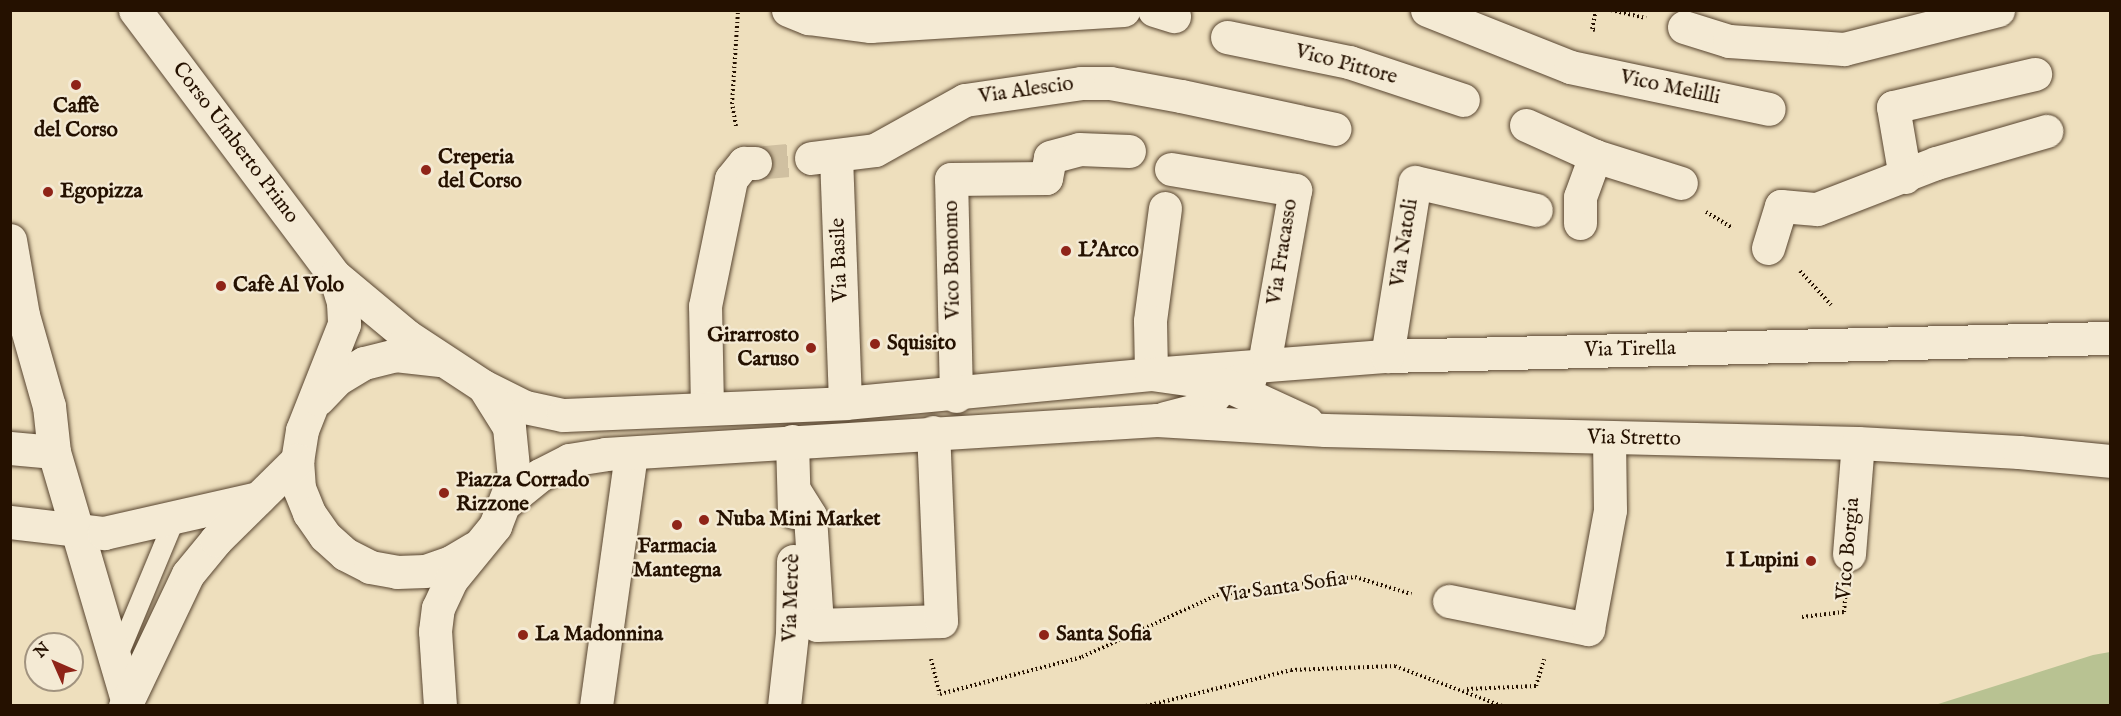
<!DOCTYPE html>
<html>
<head>
<meta charset="utf-8">
<style>
  body { margin:0 }
  #map { position:relative; width:2121px; height:716px; overflow:hidden; background:#eedfbd; font-family:"IM FELL English",serif }
  div>[style] { position:absolute }
  .green>* { inset:0; background:#b8c292 }
  .street-tunnel>* { height:33px; margin-top:-16.5px; transform-origin:0; background:repeating-linear-gradient(90deg,#d0c0a1 0 33px,transparent 0 49px) }
  .path>* { height:4px; margin-top:-2px; transform-origin:0; background:repeating-linear-gradient(90deg,#251100 0 1.5px,transparent 0 4.5px) }
  .roads { filter:drop-shadow(0 0 2px #57442f) drop-shadow(0 0 2px #57442f) }
  .lane>* { height:20px; margin:-10px; padding:0 10px; transform-origin:10px; border-radius:10px; background:#f4ead4 }
  .street>* { height:33px; margin:-16.5px; padding:0 16.5px; transform-origin:16.5px; border-radius:16.5px; background:#f4ead4 }
  .secondary>* { height:33px; margin:-16.5px; padding:0 16.5px; transform-origin:16.5px; border-radius:16.5px; background:#f4ead4 }
  .dots>* { width:16px; height:16px; translate:-50% -50%; box-sizing:border-box; border:3px solid #f4ead4; border-radius:50% }
  span { translate:-50% -50%; white-space:nowrap; text-align:center; line-height:1.15; -webkit-text-stroke:4.5px #f4ead4; paint-order:stroke }
  .street-label { font-size:21px; color:#251100 }
  .poi-label { font-size:21px; color:#251100; font-weight:700 }
  .left { translate:0 -50%; text-align:left }
  .right { translate:-100% -50%; text-align:right }
  .frame { position:absolute; inset:0; border:12px solid #251100; pointer-events:none }
  .north { position:absolute; left:24px; top:632px; width:60px; height:60px; box-sizing:border-box; background:#f4ead4; border:2px solid #a1937f; border-radius:50%; rotate:315deg; font-size:16px; font-weight:700; line-height:24px; text-align:center; color:#251100 }
  .north::after { content:''; display:block; margin:auto; width:21px; height:27px; background:#8f2418; clip-path:polygon(50% 0,100% 100%,50% 72%,0 100%) }
</style>
</head>
<body>
<div id="map">
  <div class="green">
    <div style="clip-path:polygon(2110px 652px,2110px 705px,1935px 705px,2093px 655px)"></div>
  </div>
  <div class="street-tunnel">
    <div style="left:755px;top:163px;width:56px;rotate:-5.1deg"></div>
  </div>
  <div class="path">
    <div style="left:1611px;top:10px;width:36px;rotate:13deg"></div>
    <div style="left:1595px;top:30px;width:3px;rotate:-162deg"></div>
    <div style="left:1592px;top:29px;width:19px;rotate:-78deg"></div>
    <div style="left:736px;top:126px;width:22px;rotate:-100deg"></div>
    <div style="left:732px;top:104px;width:94px;rotate:-86.3deg"></div>
    <div style="left:1706px;top:212px;width:31px;rotate:31deg"></div>
    <div style="left:1800px;top:271px;width:46px;rotate:47.6deg"></div>
    <div style="left:1802px;top:617px;width:42px;rotate:-6.8deg"></div>
    <div style="left:1844px;top:612px;width:21px;rotate:-85deg"></div>
    <div style="left:931px;top:659px;width:36px;rotate:76deg"></div>
    <div style="left:940px;top:694px;width:147px;rotate:-14.6deg"></div>
    <div style="left:1082px;top:657px;width:149px;rotate:-24.7deg"></div>
    <div style="left:1217px;top:595px;width:139px;rotate:-7.4deg"></div>
    <div style="left:1355px;top:577px;width:59px;rotate:16.9deg"></div>
    <div style="left:1467px;top:689px;width:69px;rotate:-2.5deg"></div>
    <div style="left:1536px;top:686px;width:28px;rotate:-73deg"></div>
    <div style="left:1146px;top:706px;width:149px;rotate:-13.9deg"></div>
    <div style="left:1291px;top:670px;width:104px;rotate:-2.2deg"></div>
    <div style="left:1395px;top:666px;width:114px;rotate:20.5deg"></div>
  </div>
  <div class="roads">
    <div class="lane">
      <div style="left:116px;top:660px;width:156px;rotate:-67.4deg"></div>
    </div>
    <div class="street">
      <div style="left:788px;top:10px;width:22px;rotate:22deg"></div>
      <div style="left:808px;top:18px;width:63px;rotate:7.4deg"></div>
      <div style="left:870px;top:26px;width:254px;rotate:-3.6deg"></div>
      <div style="left:1154px;top:10px;width:21px;rotate:17deg"></div>
      <div style="left:1427px;top:10px;width:154px;rotate:21.7deg"></div>
      <div style="left:1570px;top:67px;width:203px;rotate:11.9deg"></div>
      <div style="left:1684px;top:27px;width:47px;rotate:17.3deg"></div>
      <div style="left:1729px;top:41px;width:115px;rotate:4deg"></div>
      <div style="left:1844px;top:49px;width:159px;rotate:-14.2deg"></div>
      <div style="left:1227px;top:37px;width:125px;rotate:11.6deg"></div>
      <div style="left:1349px;top:62px;width:120px;rotate:18.4deg"></div>
      <div style="left:1526px;top:125px;width:76px;rotate:24.2deg"></div>
      <div style="left:1595px;top:156px;width:90px;rotate:17.4deg"></div>
      <div style="left:836px;top:156px;width:247px;rotate:87.9deg"></div>
      <div style="left:811px;top:158px;width:64px;rotate:-7.1deg"></div>
      <div style="left:875px;top:150px;width:103px;rotate:-29.1deg"></div>
      <div style="left:965px;top:100px;width:117px;rotate:-8.3deg"></div>
      <div style="left:1081px;top:83px;width:29px"></div>
      <div style="left:1110px;top:83px;width:72px;rotate:10.4deg"></div>
      <div style="left:1181px;top:96px;width:157px;rotate:12.1deg"></div>
      <div style="left:1171px;top:169px;width:126px;rotate:9.6deg"></div>
      <div style="left:1295px;top:190px;width:177px;rotate:100.1deg"></div>
      <div style="left:1905px;top:177px;width:71px;rotate:-99.7deg"></div>
      <div style="left:1893px;top:107px;width:146px;rotate:-13.1deg"></div>
      <div style="left:1165px;top:208px;width:114px;rotate:97.6deg"></div>
      <div style="left:1150px;top:321px;width:53px;rotate:88.9deg"></div>
      <div style="left:1151px;top:374px;width:237px;rotate:-4.4deg"></div>
      <div style="left:1387px;top:356px;width:723px;rotate:-1.43deg"></div>
      <div style="left:1580px;top:223px;width:26px;rotate:-90deg"></div>
      <div style="left:1580px;top:197px;width:44px;rotate:-69.9deg"></div>
      <div style="left:10px;top:240px;width:76px;rotate:80.2deg"></div>
      <div style="left:23px;top:315px;width:95px;rotate:74.1deg"></div>
      <div style="left:49px;top:406px;width:46px;rotate:83.8deg"></div>
      <div style="left:54px;top:452px;width:259px;rotate:73.6deg"></div>
      <div style="left:1768px;top:248px;width:44px;rotate:-72.8deg"></div>
      <div style="left:1781px;top:206px;width:36px;rotate:5deg"></div>
      <div style="left:1817px;top:209px;width:128px;rotate:-21.1deg"></div>
      <div style="left:1936px;top:163px;width:115px;rotate:-16.2deg"></div>
      <div style="left:1387px;top:356px;width:176px;rotate:-80.9deg"></div>
      <div style="left:1415px;top:182px;width:124px;rotate:13deg"></div>
      <div style="left:956px;top:396px;width:217px;rotate:-91.3deg"></div>
      <div style="left:951px;top:179px;width:95px;rotate:-0.6deg"></div>
      <div style="left:1046px;top:178px;width:21px;rotate:-79deg"></div>
      <div style="left:1050px;top:157px;width:30px;rotate:-15deg"></div>
      <div style="left:1079px;top:149px;width:50px;rotate:2.3deg"></div>
      <div style="left:707px;top:408px;width:102px;rotate:-91.1deg"></div>
      <div style="left:705px;top:306px;width:130px;rotate:-78.4deg"></div>
      <div style="left:731px;top:179px;width:21px;rotate:-51deg"></div>
      <div style="left:744px;top:163px;width:11px"></div>
      <div style="left:1165px;top:418px;width:40px;rotate:-14.4deg"></div>
      <div style="left:1204px;top:408px;width:31px;rotate:-50deg"></div>
      <div style="left:1224px;top:384px;width:26px;rotate:-11deg"></div>
      <div style="left:792px;top:441px;width:71px;rotate:88.4deg"></div>
      <div style="left:10px;top:448px;width:44px;rotate:5.2deg"></div>
      <div style="left:794px;top:490px;width:31px;rotate:58deg"></div>
      <div style="left:810px;top:516px;width:109px;rotate:86.3deg"></div>
      <div style="left:817px;top:625px;width:124px;rotate:-1.8deg"></div>
      <div style="left:941px;top:621px;width:189px;rotate:-92.4deg"></div>
      <div style="left:10px;top:522px;width:95px;rotate:6.7deg"></div>
      <div style="left:104px;top:533px;width:158px;rotate:-12.8deg"></div>
      <div style="left:1849px;top:554px;width:111px;rotate:-85.4deg"></div>
      <div style="left:1449px;top:601px;width:142px;rotate:11.4deg"></div>
      <div style="left:1588px;top:629px;width:121px;rotate:-79.5deg"></div>
      <div style="left:1610px;top:510px;width:71px;rotate:-90.8deg"></div>
      <div style="left:596px;top:706px;width:255px;rotate:-82.1deg"></div>
      <div style="left:784px;top:706px;width:72px;rotate:-83.7deg"></div>
      <div style="left:792px;top:634px;width:73px;rotate:-89.2deg"></div>
    </div>
    <div class="secondary">
      <div style="left:135px;top:10px;width:333px;rotate:53.1deg"></div>
      <div style="left:335px;top:276px;width:94px;rotate:39.8deg"></div>
      <div style="left:407px;top:336px;width:91px;rotate:33.3deg"></div>
      <div style="left:483px;top:386px;width:47px;rotate:26.6deg"></div>
      <div style="left:525px;top:407px;width:39px;rotate:12deg"></div>
      <div style="left:563px;top:415px;width:282px;rotate:-2.4deg"></div>
      <div style="left:845px;top:403px;width:307px;rotate:-5.4deg"></div>
      <div style="left:1151px;top:374px;width:74px;rotate:7.8deg"></div>
      <div style="left:1224px;top:384px;width:91px;rotate:24.6deg"></div>
      <div style="left:335px;top:276px;width:28px;rotate:73deg"></div>
      <div style="left:343px;top:303px;width:21px;rotate:87deg"></div>
      <div style="left:344px;top:324px;width:114px;rotate:111.6deg"></div>
      <div style="left:302px;top:430px;width:30px;rotate:99deg"></div>
      <div style="left:297px;top:460px;width:28px;rotate:86deg"></div>
      <div style="left:299px;top:488px;width:27px;rotate:68deg"></div>
      <div style="left:309px;top:513px;width:28px;rotate:55deg"></div>
      <div style="left:325px;top:536px;width:27px;rotate:42deg"></div>
      <div style="left:345px;top:554px;width:28px;rotate:27deg"></div>
      <div style="left:370px;top:567px;width:27px;rotate:10deg"></div>
      <div style="left:397px;top:572px;width:28px;rotate:-2deg"></div>
      <div style="left:425px;top:571px;width:28px;rotate:-19deg"></div>
      <div style="left:451px;top:562px;width:27px;rotate:-31deg"></div>
      <div style="left:318px;top:399px;width:28px;rotate:-46deg"></div>
      <div style="left:337px;top:379px;width:31px;rotate:-31deg"></div>
      <div style="left:364px;top:363px;width:32px;rotate:-14deg"></div>
      <div style="left:395px;top:355px;width:43px;rotate:6.6deg"></div>
      <div style="left:508px;top:501px;width:41px;rotate:-39.1deg"></div>
      <div style="left:540px;top:475px;width:33px;rotate:-27deg"></div>
      <div style="left:569px;top:460px;width:36px;rotate:-9deg"></div>
      <div style="left:605px;top:454px;width:553px;rotate:-3.52deg"></div>
      <div style="left:1157px;top:420px;width:168px;rotate:3.4deg"></div>
      <div style="left:1325px;top:430px;width:533px;rotate:1.4deg"></div>
      <div style="left:1858px;top:443px;width:161px;rotate:3.2deg"></div>
      <div style="left:2019px;top:452px;width:91px;rotate:5.6deg"></div>
      <div style="left:125px;top:706px;width:146px;rotate:-64.5deg"></div>
      <div style="left:188px;top:574px;width:44px;rotate:-50.5deg"></div>
      <div style="left:216px;top:540px;width:114px;rotate:-44.6deg"></div>
      <div style="left:440px;top:706px;width:75px;rotate:-93.8deg"></div>
      <div style="left:435px;top:631px;width:23px;rotate:-83deg"></div>
      <div style="left:438px;top:608px;width:31px;rotate:-65deg"></div>
      <div style="left:451px;top:580px;width:70px;rotate:-50.8deg"></div>
      <div style="left:495px;top:526px;width:53px;rotate:-68.8deg"></div>
      <div style="left:514px;top:477px;width:50px;rotate:-95.7deg"></div>
      <div style="left:509px;top:427px;width:47px;rotate:-122deg"></div>
    </div>
  </div>
  <div class="dots">
    <div style="left:76px;top:85px;background:#8f2418"></div>
    <div style="left:426px;top:170px;background:#8f2418"></div>
    <div style="left:48px;top:192px;background:#8f2418"></div>
    <div style="left:1066px;top:251px;background:#8f2418"></div>
    <div style="left:221px;top:286px;background:#8f2418"></div>
    <div style="left:875px;top:344px;background:#8f2418"></div>
    <div style="left:811px;top:348px;background:#8f2418"></div>
    <div style="left:444px;top:493px;background:#8f2418"></div>
    <div style="left:704px;top:520px;background:#8f2418"></div>
    <div style="left:677px;top:525px;background:#8f2418"></div>
    <div style="left:1811px;top:561px;background:#8f2418"></div>
    <div style="left:523px;top:635px;background:#8f2418"></div>
    <div style="left:1044px;top:635px;background:#8f2418"></div>
  </div>
  <div class="street-label">
    <span style="left:1346px;top:65px;rotate:15deg">Vico Pittore</span>
    <span style="left:1670px;top:88px;rotate:12deg">Vico Melilli</span>
    <span style="left:1026px;top:91px;rotate:-8deg">Via Alescio</span>
    <span style="left:235px;top:143px;rotate:53deg">Corso Umberto Primo</span>
    <span style="left:1405px;top:243px;rotate:-81deg">Via Natoli</span>
    <span style="left:1283px;top:252px;rotate:-81deg">Via Fracasso</span>
    <span style="left:840px;top:260px;rotate:-92deg">Via Basile</span>
    <span style="left:953px;top:260px;rotate:-91deg">Vico Bonomo</span>
    <span style="left:1630px;top:350px;rotate:-1deg">Via Tirella</span>
    <span style="left:1634px;top:439px;rotate:1deg">Via Stretto</span>
    <span style="left:1849px;top:549px;rotate:-85deg">Vico Borgia</span>
    <span style="left:1283px;top:588px;rotate:-8deg">Via Santa Sofia</span>
    <span style="left:792px;top:598px;rotate:-88deg">Via Mercè</span>
  </div>
  <div class="poi-label">
    <span style="left:76px;top:119px">Caffè<br>del Corso</span>
    <span class="left" style="left:438px;top:170px">Creperia<br>del Corso</span>
    <span class="left" style="left:60px;top:192px">Egopizza</span>
    <span class="left" style="left:1078px;top:251px">L'Arco</span>
    <span class="left" style="left:233px;top:286px">Cafè Al Volo</span>
    <span class="right" style="left:799px;top:348px">Girarrosto<br>Caruso</span>
    <span class="left" style="left:887px;top:344px">Squisito</span>
    <span class="left" style="left:456px;top:493px">Piazza Corrado<br>Rizzone</span>
    <span class="left" style="left:716px;top:520px">Nuba Mini Market</span>
    <span style="left:677px;top:559px">Farmacia<br>Mantegna</span>
    <span class="right" style="left:1799px;top:561px">I Lupini</span>
    <span class="left" style="left:535px;top:635px">La Madonnina</span>
    <span class="left" style="left:1056px;top:635px">Santa Sofia</span>
  </div>
  <div class="frame"></div>
  <div class="north">N</div>
</div>
</body>
</html>
